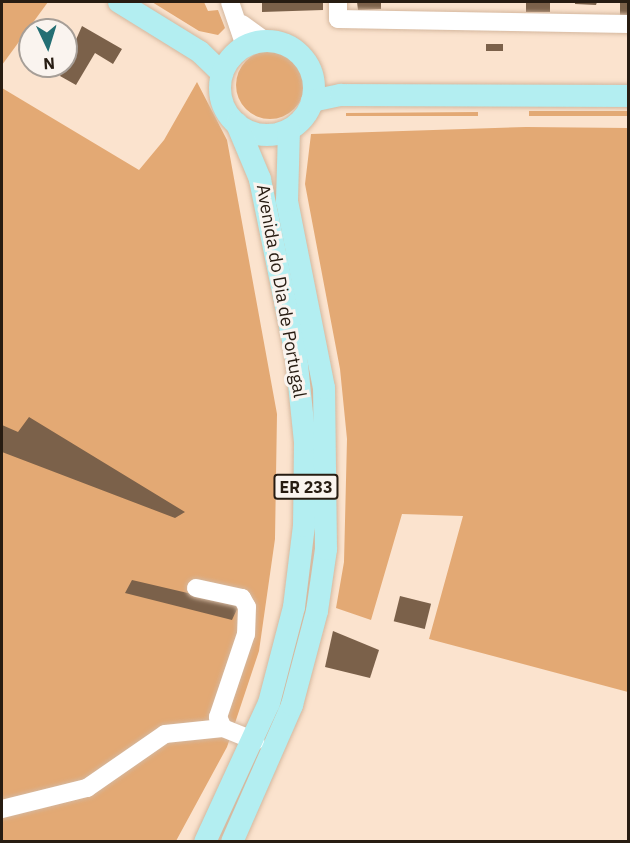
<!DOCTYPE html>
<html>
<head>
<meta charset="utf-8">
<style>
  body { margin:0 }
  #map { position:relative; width:630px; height:843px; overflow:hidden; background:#fbe3ce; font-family:"IBM Plex Sans",sans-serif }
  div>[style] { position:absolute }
  .green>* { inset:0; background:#e3a974; transform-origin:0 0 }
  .round { border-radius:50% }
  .building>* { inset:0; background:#7b614a; transform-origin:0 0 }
  .roads { filter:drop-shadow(0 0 2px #d4b79e) drop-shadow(0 0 2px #d4b79e) }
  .minor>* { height:18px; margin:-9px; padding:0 9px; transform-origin:9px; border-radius:9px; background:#fff }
  .major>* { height:22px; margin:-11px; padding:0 11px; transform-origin:11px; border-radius:11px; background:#b3eef1 }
  .major>.ring { margin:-11px; padding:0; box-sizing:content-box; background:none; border:22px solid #b3eef1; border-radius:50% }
  span { translate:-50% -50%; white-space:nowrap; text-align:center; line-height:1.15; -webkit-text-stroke:6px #faf4ef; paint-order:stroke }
  .shield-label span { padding:2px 4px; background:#faf4ef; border:2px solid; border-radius:4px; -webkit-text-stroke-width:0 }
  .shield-label { font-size:16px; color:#271c12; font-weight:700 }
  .street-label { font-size:18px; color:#271c12 }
  .frame { position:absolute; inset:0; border:3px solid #271c12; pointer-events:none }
  .north { position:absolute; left:18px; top:18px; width:60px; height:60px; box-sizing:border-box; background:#faf4ef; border:2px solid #a69e97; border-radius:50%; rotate:176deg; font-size:16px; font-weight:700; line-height:24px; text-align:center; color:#271c12 }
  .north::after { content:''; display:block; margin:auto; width:21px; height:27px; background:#246f74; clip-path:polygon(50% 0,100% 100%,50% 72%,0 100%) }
</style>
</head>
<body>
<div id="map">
  <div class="green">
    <div style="clip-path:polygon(2px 2px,48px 2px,2px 65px)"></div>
    <div style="clip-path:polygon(152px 2px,204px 2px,208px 11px,218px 10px,225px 28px,218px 35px,199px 31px)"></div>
    <div class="round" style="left:236px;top:51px;width:68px;height:68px"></div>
    <div style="clip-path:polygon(197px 82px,227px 140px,277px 414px,275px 539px,259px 651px,227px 747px,176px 841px,2px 841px,2px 88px,139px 170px,164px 140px)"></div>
    <div style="left:529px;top:111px;width:99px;height:5px"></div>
    <div style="clip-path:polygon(478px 112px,478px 116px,346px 116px,346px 113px)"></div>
    <div style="clip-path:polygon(526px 127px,628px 128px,628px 692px,429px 639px,463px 516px,402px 514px,371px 620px,336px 608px,344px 562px,347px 439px,340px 369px,305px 184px,311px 134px)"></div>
  </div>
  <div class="building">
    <div style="clip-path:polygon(262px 2px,323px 2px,323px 10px,262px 12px)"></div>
    <div style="clip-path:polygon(357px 2px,381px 2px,381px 9px,358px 10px)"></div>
    <div style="left:526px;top:2px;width:24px;height:10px"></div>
    <div style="clip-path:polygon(575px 2px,597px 2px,596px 5px,575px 4px)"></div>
    <div style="left:620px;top:2px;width:8px;height:13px"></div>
    <div style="clip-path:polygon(82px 26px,122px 49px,113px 64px,95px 53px,76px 85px,60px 76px)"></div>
    <div style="left:486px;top:44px;width:17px;height:7px"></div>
    <div style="clip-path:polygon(29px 417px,185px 512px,175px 518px,2px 452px,2px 425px,18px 432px)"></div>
    <div style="clip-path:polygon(132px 580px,239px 605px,232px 620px,125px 593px)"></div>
    <div style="left:400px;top:596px;width:32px;height:26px;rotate:14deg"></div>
    <div style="clip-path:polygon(333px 631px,379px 650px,370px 678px,325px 667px)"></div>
  </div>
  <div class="roads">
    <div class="minor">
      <div style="left:230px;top:2px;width:46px;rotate:71.2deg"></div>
      <div style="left:338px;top:2px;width:17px;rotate:90deg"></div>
      <div style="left:338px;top:19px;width:290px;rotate:1deg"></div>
      <div style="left:242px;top:24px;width:29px;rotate:36deg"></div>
      <div style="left:196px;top:588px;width:47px;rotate:12.3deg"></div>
      <div style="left:242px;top:598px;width:10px;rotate:61deg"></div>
      <div style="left:247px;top:607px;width:27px;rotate:92deg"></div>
      <div style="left:246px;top:634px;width:88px;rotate:108.6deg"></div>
      <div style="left:218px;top:717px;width:12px;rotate:66deg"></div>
      <div style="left:223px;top:728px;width:35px;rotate:22deg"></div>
      <div style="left:2px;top:809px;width:88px;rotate:-13.9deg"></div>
      <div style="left:87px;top:788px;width:95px;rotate:-34.7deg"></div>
      <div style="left:165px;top:734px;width:58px;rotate:-5.9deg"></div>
    </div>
    <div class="major">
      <div style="left:119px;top:2px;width:95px;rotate:31.7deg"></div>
      <div style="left:200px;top:52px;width:30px;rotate:44deg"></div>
      <div class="ring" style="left:220px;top:41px;width:72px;height:72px"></div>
      <div style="left:312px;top:101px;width:30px;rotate:-12deg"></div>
      <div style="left:341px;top:95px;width:287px;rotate:0.2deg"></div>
      <div style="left:205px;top:842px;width:153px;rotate:-65.3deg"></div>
      <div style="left:269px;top:703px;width:99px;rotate:-75.4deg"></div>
      <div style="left:294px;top:607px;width:82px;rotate:-83deg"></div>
      <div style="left:304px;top:526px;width:84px;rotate:-89.3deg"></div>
      <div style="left:305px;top:442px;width:87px;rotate:-95.9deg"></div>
      <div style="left:296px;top:355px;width:180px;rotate:-101.6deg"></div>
      <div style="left:260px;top:179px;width:60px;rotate:-112.7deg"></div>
      <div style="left:232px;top:842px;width:150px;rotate:-66.3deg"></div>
      <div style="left:292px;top:705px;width:97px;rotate:-75.1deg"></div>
      <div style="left:317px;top:611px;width:63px;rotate:-81.7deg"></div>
      <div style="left:326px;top:549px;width:161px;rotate:-90.7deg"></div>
      <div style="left:324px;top:388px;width:191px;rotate:-101.2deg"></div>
      <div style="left:287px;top:201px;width:71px;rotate:-88.4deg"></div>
    </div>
  </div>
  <div class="shield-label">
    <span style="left:306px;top:487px">ER 233</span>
  </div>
  <div class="street-label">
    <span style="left:281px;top:291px;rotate:80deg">Avenida do Dia de Portugal</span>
  </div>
  <div class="frame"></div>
  <div class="north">N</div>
</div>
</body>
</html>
